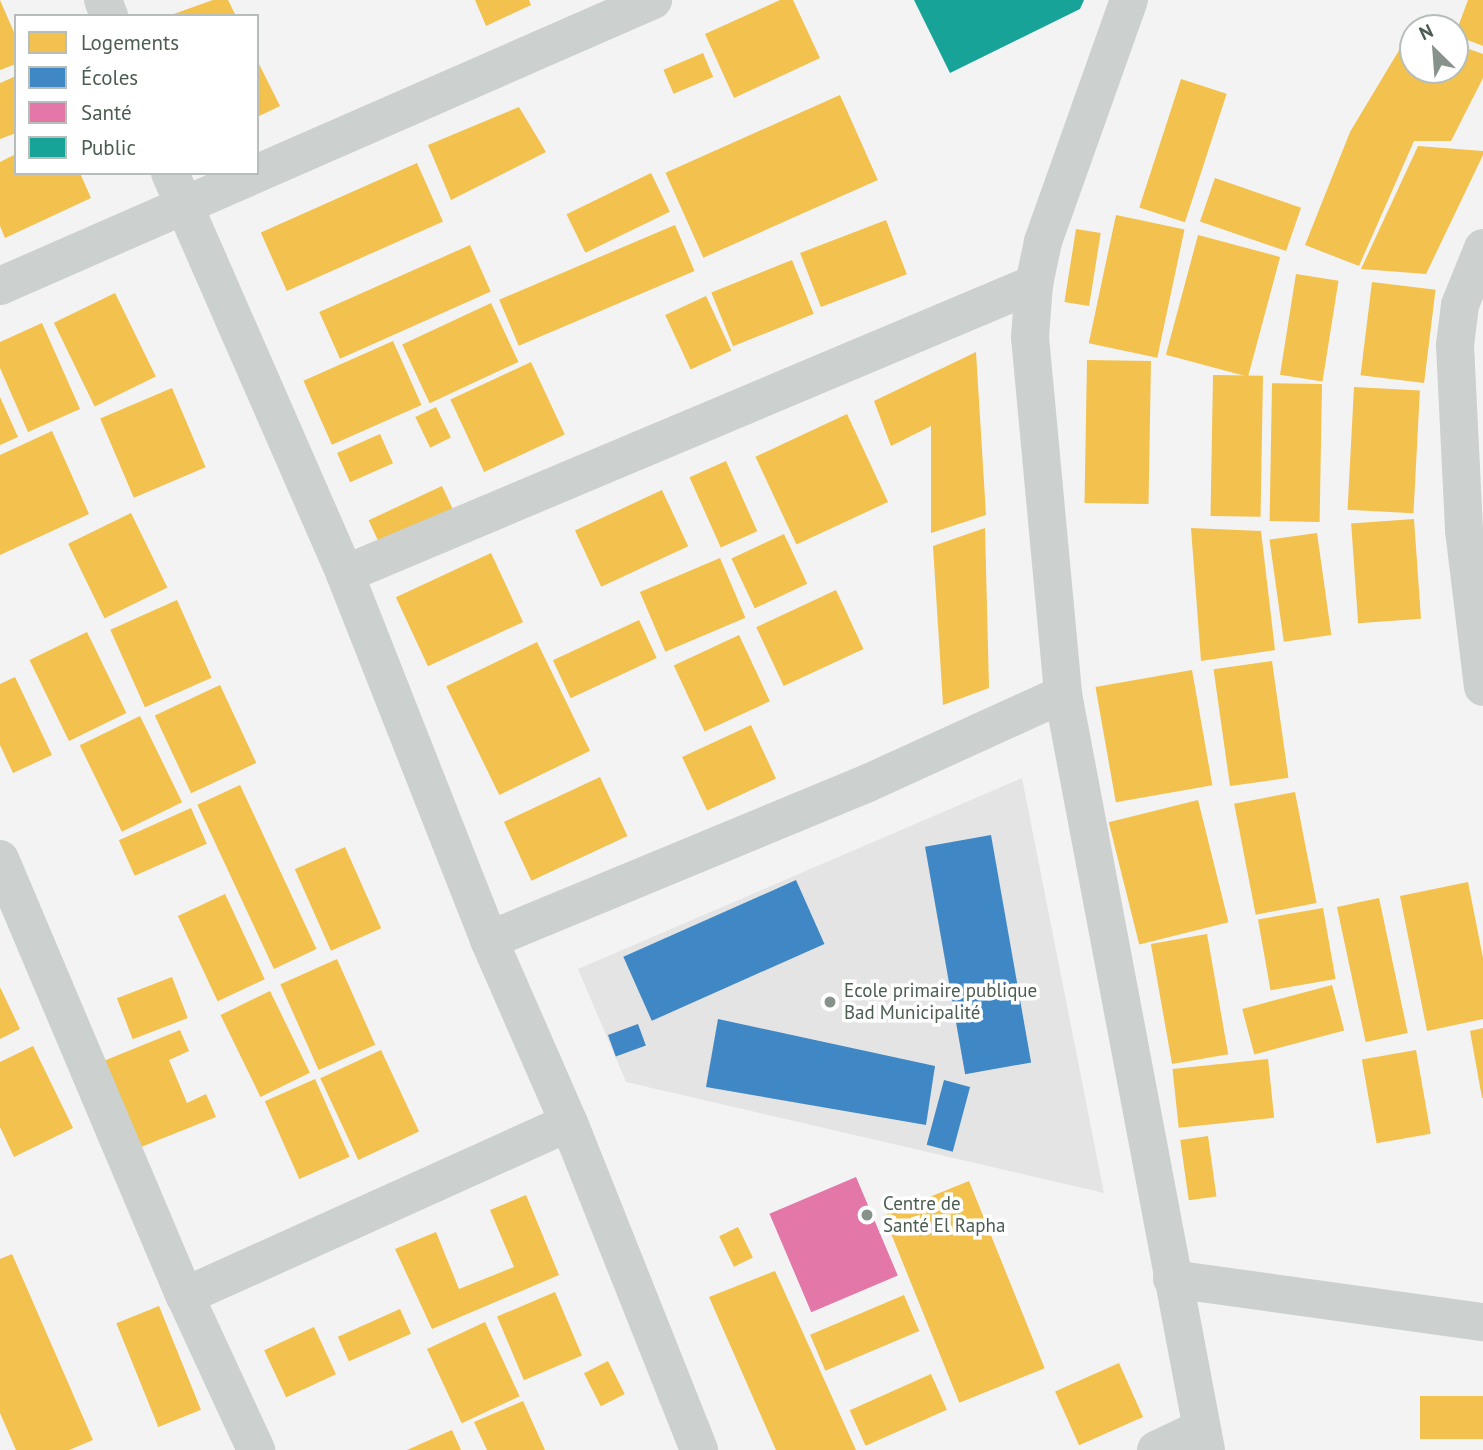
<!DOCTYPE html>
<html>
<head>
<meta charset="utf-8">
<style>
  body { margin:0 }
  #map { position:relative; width:1483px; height:1450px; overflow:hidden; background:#f3f3f3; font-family:"PT Sans",sans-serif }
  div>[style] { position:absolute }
  .education>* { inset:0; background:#e5e4e5 }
  .homes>* { inset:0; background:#f2c14e; transform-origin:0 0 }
  .schools>* { inset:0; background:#3f88c5; transform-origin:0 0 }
  .health>* { inset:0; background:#e377a8; transform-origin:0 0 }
  .public>* { inset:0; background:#17a398 }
  .street>* { height:38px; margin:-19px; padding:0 19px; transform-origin:19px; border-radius:19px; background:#ccd0ce }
  .dots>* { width:19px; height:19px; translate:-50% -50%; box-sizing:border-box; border:4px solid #fff; border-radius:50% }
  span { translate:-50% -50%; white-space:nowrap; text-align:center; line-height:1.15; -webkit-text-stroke:7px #fff; paint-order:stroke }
  .poi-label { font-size:19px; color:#4b5d51 }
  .left { translate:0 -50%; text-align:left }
  .legend { position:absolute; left:14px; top:14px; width:245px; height:161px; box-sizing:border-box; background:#fff; border:2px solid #b7beb9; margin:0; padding:9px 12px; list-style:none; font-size:21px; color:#4b5d51 }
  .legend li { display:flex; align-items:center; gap:14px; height:35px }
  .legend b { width:35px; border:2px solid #b7beb9 }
  .north { position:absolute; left:1399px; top:14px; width:70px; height:70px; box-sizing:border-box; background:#fff; border:2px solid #b7beb9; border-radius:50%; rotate:335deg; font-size:19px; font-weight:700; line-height:28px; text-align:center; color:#4b5d51 }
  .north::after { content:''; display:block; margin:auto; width:24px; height:32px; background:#86928a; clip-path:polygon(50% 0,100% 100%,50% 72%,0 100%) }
</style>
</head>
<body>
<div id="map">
  <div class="education">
    <div style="clip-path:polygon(1022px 778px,1104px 1193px,626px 1082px,578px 969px)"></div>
  </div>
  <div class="homes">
    <div style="clip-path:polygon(0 0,16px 37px,16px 64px,0 70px)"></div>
    <div style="clip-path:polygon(213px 0,228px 0,236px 16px,168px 16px)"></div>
    <div style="clip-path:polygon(475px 0,529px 0,531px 5px,486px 26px)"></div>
    <div style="clip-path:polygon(780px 0,793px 0,820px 58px,734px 98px,705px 34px)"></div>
    <div style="clip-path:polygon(1468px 0,1483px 0,1483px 46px,1455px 35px)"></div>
    <div style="clip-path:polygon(1413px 27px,1413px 70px,1455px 70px,1455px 44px,1483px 54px,1483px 78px,1451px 141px,1414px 141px,1359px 266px,1305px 245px,1350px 132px)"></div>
    <div style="left:703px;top:53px;width:26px;height:43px;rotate:67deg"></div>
    <div style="clip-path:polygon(257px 60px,280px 106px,257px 117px)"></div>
    <div style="clip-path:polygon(16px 76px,16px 133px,0 139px,0 83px)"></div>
    <div style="left:1181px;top:79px;width:48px;height:135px;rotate:18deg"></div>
    <div style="left:840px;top:95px;width:93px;height:191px;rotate:66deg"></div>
    <div style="clip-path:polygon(519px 107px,546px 152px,451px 200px,428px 145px)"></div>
    <div style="clip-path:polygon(1418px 146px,1483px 151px,1483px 155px,1426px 274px,1361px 269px)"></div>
    <div style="clip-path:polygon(16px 154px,16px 173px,80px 173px,91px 198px,5px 238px,0 226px,0 162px)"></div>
    <div style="left:417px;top:163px;width:64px;height:171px;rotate:66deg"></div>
    <div style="left:651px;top:173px;width:43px;height:94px;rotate:64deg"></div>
    <div style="left:1215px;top:178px;width:91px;height:46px;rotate:19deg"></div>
    <div style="left:1116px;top:215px;width:70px;height:131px;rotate:12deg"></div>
    <div style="left:886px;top:220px;width:58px;height:92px;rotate:69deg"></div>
    <div style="left:675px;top:225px;width:50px;height:191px;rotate:67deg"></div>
    <div style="left:1076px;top:229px;width:25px;height:74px;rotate:9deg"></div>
    <div style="left:1198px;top:235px;width:85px;height:124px;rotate:15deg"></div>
    <div style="left:470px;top:245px;width:51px;height:165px;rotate:66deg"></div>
    <div style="left:792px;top:260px;width:58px;height:87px;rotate:68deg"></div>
    <div style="left:1296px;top:274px;width:43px;height:102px;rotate:9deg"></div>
    <div style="left:1372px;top:282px;width:64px;height:94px;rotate:7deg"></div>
    <div style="left:115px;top:293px;width:93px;height:68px;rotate:64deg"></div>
    <div style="left:706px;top:296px;width:60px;height:45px;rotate:65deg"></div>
    <div style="left:491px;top:303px;width:65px;height:98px;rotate:65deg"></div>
    <div style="clip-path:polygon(42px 323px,80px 409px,28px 432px,0 368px,0 342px)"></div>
    <div style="left:393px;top:341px;width:70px;height:98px;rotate:66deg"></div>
    <div style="clip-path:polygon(976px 352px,986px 515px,931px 533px,931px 426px,891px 446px,874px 401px)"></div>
    <div style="left:1087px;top:360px;width:64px;height:143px;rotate:1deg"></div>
    <div style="left:531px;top:362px;width:80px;height:89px;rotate:65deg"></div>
    <div style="left:1213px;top:375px;width:50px;height:141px;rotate:1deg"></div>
    <div style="left:1322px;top:384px;width:138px;height:50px;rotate:91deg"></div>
    <div style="left:1354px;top:387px;width:66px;height:123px;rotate:3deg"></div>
    <div style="left:172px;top:388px;width:86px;height:78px;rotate:67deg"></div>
    <div style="clip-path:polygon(0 397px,18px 437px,0 445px)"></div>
    <div style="left:436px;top:407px;width:34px;height:23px;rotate:64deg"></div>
    <div style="left:847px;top:414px;width:97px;height:101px;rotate:65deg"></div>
    <div style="clip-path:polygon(52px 431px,89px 514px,0 555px,0 455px)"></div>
    <div style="left:380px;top:434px;width:32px;height:47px;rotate:66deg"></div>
    <div style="left:726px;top:461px;width:77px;height:40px;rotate:66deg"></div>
    <div style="left:442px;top:486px;width:38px;height:81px;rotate:65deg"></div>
    <div style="left:662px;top:490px;width:62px;height:96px;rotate:65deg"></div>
    <div style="left:131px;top:513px;width:83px;height:70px;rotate:64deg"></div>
    <div style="left:1414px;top:519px;width:100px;height:63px;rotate:86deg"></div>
    <div style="clip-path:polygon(985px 528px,989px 688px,943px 705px,933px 546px)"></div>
    <div style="clip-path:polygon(1191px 528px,1261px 531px,1275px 650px,1201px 661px)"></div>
    <div style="left:1317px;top:533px;width:103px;height:48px;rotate:82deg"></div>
    <div style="left:784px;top:534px;width:55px;height:58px;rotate:65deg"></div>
    <div style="left:491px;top:553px;width:76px;height:105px;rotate:65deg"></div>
    <div style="left:720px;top:558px;width:65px;height:87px;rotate:67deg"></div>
    <div style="left:836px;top:590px;width:65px;height:88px;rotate:65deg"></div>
    <div style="left:177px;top:600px;width:85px;height:73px;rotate:66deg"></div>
    <div style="left:639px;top:620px;width:42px;height:95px;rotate:65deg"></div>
    <div style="left:87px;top:632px;width:90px;height:64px;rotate:64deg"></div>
    <div style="left:739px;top:635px;width:73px;height:72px;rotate:65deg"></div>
    <div style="left:537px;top:642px;width:121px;height:101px;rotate:64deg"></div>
    <div style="left:1272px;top:661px;width:118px;height:59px;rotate:82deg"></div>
    <div style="left:1192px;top:670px;width:117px;height:98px;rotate:80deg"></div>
    <div style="clip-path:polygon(15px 677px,52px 755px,13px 773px,0 745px,0 684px)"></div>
    <div style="left:220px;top:685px;width:86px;height:72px;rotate:65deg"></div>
    <div style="left:140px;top:716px;width:96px;height:67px;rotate:64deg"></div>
    <div style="left:751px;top:725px;width:59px;height:76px;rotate:65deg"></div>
    <div style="left:600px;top:777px;width:65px;height:106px;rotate:65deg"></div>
    <div style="left:240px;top:785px;width:181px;height:47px;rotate:65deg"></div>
    <div style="left:1295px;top:792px;width:113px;height:62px;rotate:79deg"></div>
    <div style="left:1198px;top:800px;width:126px;height:92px;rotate:76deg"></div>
    <div style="left:191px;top:808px;width:39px;height:79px;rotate:66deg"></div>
    <div style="left:345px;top:847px;width:89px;height:55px;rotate:66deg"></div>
    <div style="clip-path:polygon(1468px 882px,1483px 958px,1483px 1019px,1427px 1031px,1400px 896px)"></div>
    <div style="left:225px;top:894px;width:94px;height:52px;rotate:65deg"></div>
    <div style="left:1379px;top:898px;width:138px;height:43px;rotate:78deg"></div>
    <div style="left:1323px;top:908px;width:72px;height:66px;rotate:80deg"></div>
    <div style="left:1207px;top:934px;width:122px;height:57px;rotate:80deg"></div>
    <div style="left:337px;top:959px;width:94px;height:62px;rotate:66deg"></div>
    <div style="left:172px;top:977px;width:44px;height:59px;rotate:69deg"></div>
    <div style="left:1332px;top:985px;width:47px;height:93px;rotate:75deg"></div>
    <div style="clip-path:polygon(0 987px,20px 1029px,0 1039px)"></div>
    <div style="left:270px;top:991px;width:91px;height:55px;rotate:64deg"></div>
    <div style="clip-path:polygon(1483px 1028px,1483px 1098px,1482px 1098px,1470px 1031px)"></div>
    <div style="clip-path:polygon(180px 1030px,189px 1051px,169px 1060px,187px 1103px,206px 1094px,216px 1117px,136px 1149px,101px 1062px)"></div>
    <div style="clip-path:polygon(33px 1046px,73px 1128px,14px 1157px,0 1127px,0 1062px)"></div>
    <div style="left:381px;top:1050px;width:90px;height:67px;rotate:65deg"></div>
    <div style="left:1416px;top:1050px;width:85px;height:55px;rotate:80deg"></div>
    <div style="left:1268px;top:1059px;width:59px;height:96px;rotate:84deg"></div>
    <div style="left:315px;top:1079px;width:85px;height:55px;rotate:66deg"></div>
    <div style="left:1208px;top:1136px;width:61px;height:28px;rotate:82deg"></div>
    <div style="left:969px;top:1181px;width:202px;height:92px;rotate:68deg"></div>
    <div style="clip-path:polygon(526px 1195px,559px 1275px,432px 1329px,395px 1249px,436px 1232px,459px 1289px,514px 1267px,490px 1210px)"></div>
    <div style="left:738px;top:1227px;width:34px;height:21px;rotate:64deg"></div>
    <div style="clip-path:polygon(12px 1254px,93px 1440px,69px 1450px,16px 1450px,0 1413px,0 1259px)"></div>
    <div style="clip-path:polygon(775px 1271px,856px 1450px,776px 1450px,709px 1297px)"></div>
    <div style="left:555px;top:1292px;width:69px;height:63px;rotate:67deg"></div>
    <div style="left:904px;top:1295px;width:39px;height:102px;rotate:67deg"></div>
    <div style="left:159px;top:1306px;width:112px;height:46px;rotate:68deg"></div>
    <div style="left:400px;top:1309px;width:27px;height:68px;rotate:66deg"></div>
    <div style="left:485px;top:1322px;width:82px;height:64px;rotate:65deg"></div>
    <div style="left:314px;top:1327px;width:52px;height:55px;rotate:65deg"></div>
    <div style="left:608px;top:1361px;width:37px;height:27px;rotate:63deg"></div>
    <div style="left:1119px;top:1363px;width:59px;height:70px;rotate:66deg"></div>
    <div style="left:931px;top:1374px;width:39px;height:89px;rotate:66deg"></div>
    <div style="left:1483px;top:1396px;width:43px;height:63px;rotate:90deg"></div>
    <div style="clip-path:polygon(523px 1401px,545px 1450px,487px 1450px,474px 1422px)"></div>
    <div style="clip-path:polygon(452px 1430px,461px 1450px,407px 1450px)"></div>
  </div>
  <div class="schools">
    <div style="left:991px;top:835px;width:231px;height:67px;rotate:80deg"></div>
    <div style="left:796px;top:880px;width:70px;height:189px;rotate:66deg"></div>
    <div style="clip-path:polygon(718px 1019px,935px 1066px,926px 1125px,706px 1087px)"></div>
    <div style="left:638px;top:1024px;width:23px;height:32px;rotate:70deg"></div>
    <div style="left:944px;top:1080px;width:27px;height:67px;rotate:15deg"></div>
  </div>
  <div class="health">
    <div style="left:856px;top:1177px;width:107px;height:94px;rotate:67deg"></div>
  </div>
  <div class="public">
    <div style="clip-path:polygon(914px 0,1084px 0,1080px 9px,950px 73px)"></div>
  </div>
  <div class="street">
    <div style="left:103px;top:0;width:17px;rotate:69deg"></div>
    <div style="left:1129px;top:0;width:257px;rotate:109.6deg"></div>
    <div style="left:1043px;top:242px;width:43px;rotate:102.1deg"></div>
    <div style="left:1034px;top:284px;width:53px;rotate:94.3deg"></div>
    <div style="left:1030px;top:337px;width:359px;rotate:84.7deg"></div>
    <div style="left:1063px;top:694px;width:769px;rotate:79.29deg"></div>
    <div style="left:170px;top:173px;width:438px;rotate:66.4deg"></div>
    <div style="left:345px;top:574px;width:393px;rotate:68.5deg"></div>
    <div style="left:489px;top:940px;width:200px;rotate:66.4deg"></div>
    <div style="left:569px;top:1123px;width:352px;rotate:68.3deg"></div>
    <div style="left:1483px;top:248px;width:61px;rotate:112deg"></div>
    <div style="left:1460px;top:305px;width:40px;rotate:97.1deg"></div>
    <div style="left:1455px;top:345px;width:185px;rotate:87.2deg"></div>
    <div style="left:1464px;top:530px;width:158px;rotate:83.1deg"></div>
    <div style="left:0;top:286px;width:713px;rotate:-23.65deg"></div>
    <div style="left:345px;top:574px;width:748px;rotate:-22.83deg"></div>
    <div style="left:0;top:859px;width:475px;rotate:67.1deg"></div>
    <div style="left:185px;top:1296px;width:170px;rotate:65.2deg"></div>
    <div style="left:489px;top:940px;width:410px;rotate:-22.5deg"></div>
    <div style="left:868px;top:783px;width:214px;rotate:-24.5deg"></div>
    <div style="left:1172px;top:1279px;width:314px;rotate:7.9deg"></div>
    <div style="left:185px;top:1296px;width:421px;rotate:-24.3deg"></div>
    <div style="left:1156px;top:1450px;width:49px;rotate:-25.5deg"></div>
  </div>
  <div class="dots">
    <div style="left:830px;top:1002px;background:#86928a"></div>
    <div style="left:867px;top:1215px;background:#86928a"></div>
  </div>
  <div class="poi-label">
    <span class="left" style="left:844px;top:1002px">Ecole primaire publique<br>Bad Municipalité</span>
    <span class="left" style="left:883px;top:1215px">Centre de<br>Santé El Rapha</span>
  </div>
  <ul class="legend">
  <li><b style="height:19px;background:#f2c14e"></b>Logements</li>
  <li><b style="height:19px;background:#3f88c5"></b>Écoles</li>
  <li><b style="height:19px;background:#e377a8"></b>Santé</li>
  <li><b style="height:19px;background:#17a398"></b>Public</li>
  </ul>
  <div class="north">N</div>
</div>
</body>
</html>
